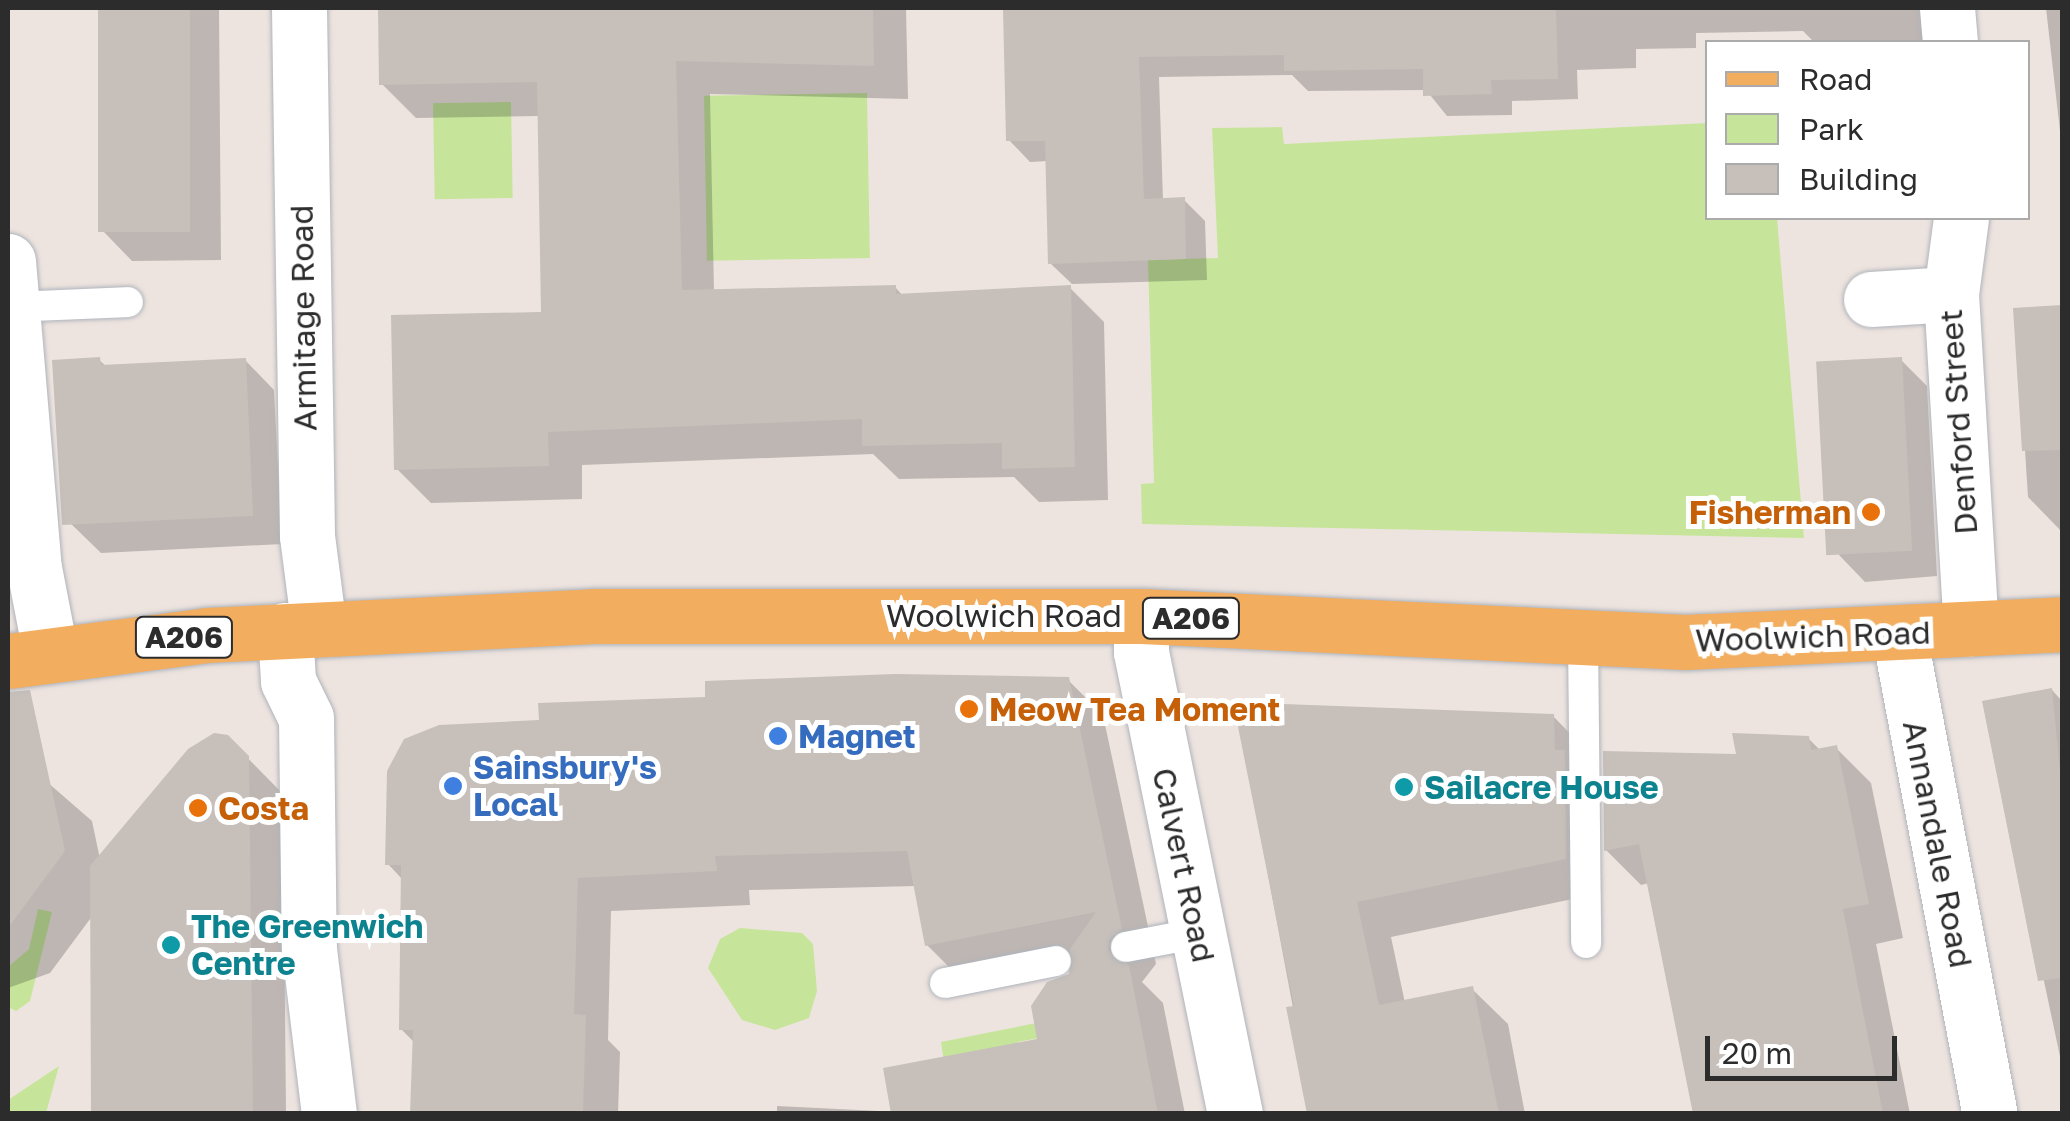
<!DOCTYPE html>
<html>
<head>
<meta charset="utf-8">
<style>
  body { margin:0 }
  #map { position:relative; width:2070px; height:1121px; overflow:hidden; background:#eee4df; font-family:"Golos Text",sans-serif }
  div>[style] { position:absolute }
  .green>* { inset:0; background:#c6e59b; transform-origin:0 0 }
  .shadow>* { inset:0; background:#0003 }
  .building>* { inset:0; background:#c6bfba; transform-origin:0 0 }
  .roads { filter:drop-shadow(0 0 2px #afb4bc) drop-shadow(0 0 2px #afb4bc) }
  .lane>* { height:30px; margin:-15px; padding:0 15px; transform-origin:15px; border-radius:15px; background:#fff }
  .street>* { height:55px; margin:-27.5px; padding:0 27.5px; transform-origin:27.5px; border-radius:27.5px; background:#fff }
  .primary>* { height:55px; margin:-27.5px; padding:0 27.5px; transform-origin:27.5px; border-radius:27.5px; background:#f2ad5f }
  .dots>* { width:28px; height:28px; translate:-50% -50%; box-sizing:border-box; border:5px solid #fff; border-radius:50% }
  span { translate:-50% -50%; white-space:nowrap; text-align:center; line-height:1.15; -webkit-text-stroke:10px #fff; paint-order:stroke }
  .shield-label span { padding:2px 8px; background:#fff; border:2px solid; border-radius:8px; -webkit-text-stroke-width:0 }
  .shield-label { font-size:30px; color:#2c2c2c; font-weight:700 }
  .street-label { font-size:32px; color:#2c2c2c }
  .food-label { font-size:32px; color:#c56008; font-weight:700 }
  .right { translate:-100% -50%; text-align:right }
  .left { translate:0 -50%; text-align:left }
  .shop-label { font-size:32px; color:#366cbe; font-weight:700 }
  .culture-label { font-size:32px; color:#0d838f; font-weight:700 }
  .frame { position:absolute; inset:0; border:10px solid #2c2c2c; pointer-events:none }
  .legend { position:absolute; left:1705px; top:40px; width:325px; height:180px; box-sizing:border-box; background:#fff; border:2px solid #ababab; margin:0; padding:12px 18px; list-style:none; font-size:30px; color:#2c2c2c }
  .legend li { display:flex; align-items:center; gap:20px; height:50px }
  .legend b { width:50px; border:2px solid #ababab }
  .scale { position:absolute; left:1705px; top:1036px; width:192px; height:45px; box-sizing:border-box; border:5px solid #2c2c2c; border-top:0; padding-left:12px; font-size:30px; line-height:35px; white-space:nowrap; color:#2c2c2c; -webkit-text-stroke:8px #fff; paint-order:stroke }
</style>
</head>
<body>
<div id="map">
  <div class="green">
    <div style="left:867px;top:93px;width:165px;height:163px;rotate:89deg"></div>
    <div style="left:511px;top:102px;width:96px;height:78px;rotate:89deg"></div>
    <div style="clip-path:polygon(1707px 123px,1708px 218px,1777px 218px,1804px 538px,1142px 524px,1141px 484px,1154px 483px,1148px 260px,1218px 258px,1212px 128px,1282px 127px,1284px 144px)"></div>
    <div style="clip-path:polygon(38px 909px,52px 912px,30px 1001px,16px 1011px,8px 1007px,8px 967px,29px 949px)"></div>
    <div style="clip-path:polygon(740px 928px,802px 933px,813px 944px,817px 991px,809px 1018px,775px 1030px,742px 1020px,708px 968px,720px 939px)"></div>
    <div style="clip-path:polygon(1067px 1017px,1070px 1032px,1018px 1042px,1024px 1073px,952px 1113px,941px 1042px)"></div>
    <div style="clip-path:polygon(59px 1066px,46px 1113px,8px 1113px,8px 1100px)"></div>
  </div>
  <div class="shadow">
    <div style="clip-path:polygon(101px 8px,219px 8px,221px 260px,132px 261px,103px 231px)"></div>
    <div style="clip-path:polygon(380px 8px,906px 8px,908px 99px,710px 94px,714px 292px,895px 287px,904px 297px,1070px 288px,1104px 322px,1108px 500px,1039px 502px,1014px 477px,899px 479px,873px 454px,582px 465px,582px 499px,431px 503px,397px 469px,544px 314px,540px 116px,416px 118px,382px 84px)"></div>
    <div style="clip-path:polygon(1005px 8px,1938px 8px,1937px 42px,1814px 42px,1803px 31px,1696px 33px,1696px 48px,1636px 49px,1636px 68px,1577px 70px,1578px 99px,1512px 101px,1512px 115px,1447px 116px,1426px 90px,1308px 91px,1292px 75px,1159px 77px,1163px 200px,1184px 200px,1205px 221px,1207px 280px,1072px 284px,1050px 263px,1048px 161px,1030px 162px,1009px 140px)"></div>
    <div style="clip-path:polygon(2046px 8px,2062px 8px,2062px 149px)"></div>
    <div style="clip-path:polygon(2062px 307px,2062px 532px,2028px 497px,2016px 310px)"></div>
    <div style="clip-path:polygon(99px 360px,107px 367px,245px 360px,274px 390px,282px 544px,101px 553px,64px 517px)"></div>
    <div style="clip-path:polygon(1901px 360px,1927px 386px,1937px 576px,1865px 582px,1839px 555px)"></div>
    <div style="clip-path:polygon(1068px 680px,1103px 715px,1156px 964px,1142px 982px,1163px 1003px,1185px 1114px,893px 1114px,1040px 1041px,1071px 976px,1072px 958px,962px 980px,927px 945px,916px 886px,749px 890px,750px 905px,611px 911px,608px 1040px,620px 1052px,618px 1114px,412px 1114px,415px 1043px,401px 1029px,403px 880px,388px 864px,542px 722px)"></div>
    <div style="clip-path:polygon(2052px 690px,2062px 701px,2062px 1066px,1985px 703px)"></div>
    <div style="clip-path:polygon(1236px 705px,1553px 716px,1588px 752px,1599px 788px,1601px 893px,1391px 937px,1405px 1003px,1472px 989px,1508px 1024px,1525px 1114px,1313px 1114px)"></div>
    <div style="clip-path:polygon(227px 737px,283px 794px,286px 1114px,97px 1114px,93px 915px,50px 973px,8px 988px,8px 766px,23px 761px,92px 821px,100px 859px,201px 741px)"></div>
    <div style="clip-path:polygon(1808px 738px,1821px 751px,1836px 748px,1871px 783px,1903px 938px,1876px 944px,1910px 1114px,1695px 1114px,1649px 883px,1641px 885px,1606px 850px,1739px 757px)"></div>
    <div style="clip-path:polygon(777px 1106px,879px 1111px,882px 1114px,777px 1114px)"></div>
  </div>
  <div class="building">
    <div style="left:98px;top:8px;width:92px;height:224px"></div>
    <div style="clip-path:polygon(378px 8px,873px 8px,874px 66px,676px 61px,682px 290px,896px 285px,896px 294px,1071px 285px,1075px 467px,1002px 469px,1002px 443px,862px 446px,862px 419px,548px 432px,549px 466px,394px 470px,391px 315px,541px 312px,537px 82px,379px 85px)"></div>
    <div style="clip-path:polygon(1003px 8px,1556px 8px,1558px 79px,1491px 80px,1492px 94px,1423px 96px,1423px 69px,1284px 71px,1284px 55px,1139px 57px,1144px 199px,1185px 197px,1186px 259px,1048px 264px,1045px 141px,1006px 141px)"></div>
    <div style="clip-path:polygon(2062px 305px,2062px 450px,2022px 451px,2013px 308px)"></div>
    <div style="clip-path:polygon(100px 357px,101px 365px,246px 358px,253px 516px,62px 525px,52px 360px)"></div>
    <div style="left:1902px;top:357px;width:194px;height:86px;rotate:87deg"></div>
    <div style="clip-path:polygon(895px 674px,1069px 677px,1122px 929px,1109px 940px,1108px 951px,1129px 965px,1158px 1114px,891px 1114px,883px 1068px,1037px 1039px,1031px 1006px,1047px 982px,1069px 974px,1070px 949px,1096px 912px,925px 946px,907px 851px,715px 856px,717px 871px,578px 878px,574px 1014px,586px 1015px,583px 1114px,410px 1114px,413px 1030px,399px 1030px,401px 865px,385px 865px,387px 771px,404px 739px,439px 725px,539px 720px,538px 703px,705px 697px,705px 681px)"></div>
    <div style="clip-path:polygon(2052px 688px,2062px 792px,2062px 978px,2038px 981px,1982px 701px)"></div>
    <div style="clip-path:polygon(30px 690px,65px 851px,8px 928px,8px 692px)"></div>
    <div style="clip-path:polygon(1233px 702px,1554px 714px,1555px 750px,1565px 750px,1566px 859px,1357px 902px,1379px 1005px,1473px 986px,1499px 1114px,1307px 1114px,1286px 1007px,1294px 1006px)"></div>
    <div style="clip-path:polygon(214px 733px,228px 735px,249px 756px,253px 1114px,91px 1114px,90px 866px,188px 749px)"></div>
    <div style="clip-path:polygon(1732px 733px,1809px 736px,1811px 750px,1837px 745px,1869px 904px,1843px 909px,1883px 1114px,1693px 1114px,1639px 844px,1604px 851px,1603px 751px,1736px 754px)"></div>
  </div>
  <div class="roads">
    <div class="lane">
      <div style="left:11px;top:307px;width:117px;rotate:-2.4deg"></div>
      <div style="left:1583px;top:638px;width:305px;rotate:89.4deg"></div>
      <div style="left:1126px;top:947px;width:74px;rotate:-10.9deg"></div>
      <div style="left:945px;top:983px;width:113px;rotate:-11.2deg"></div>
    </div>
    <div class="street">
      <div style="left:299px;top:8px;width:528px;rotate:89.13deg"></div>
      <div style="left:307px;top:536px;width:93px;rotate:82.6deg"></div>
      <div style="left:1947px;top:8px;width:34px;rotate:85deg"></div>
      <div style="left:1961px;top:218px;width:77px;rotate:97.5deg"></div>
      <div style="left:1951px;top:294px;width:335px;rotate:86.6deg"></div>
      <div style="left:8px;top:261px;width:308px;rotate:85.2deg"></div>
      <div style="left:34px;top:568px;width:85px;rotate:79.1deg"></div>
      <div style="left:1871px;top:299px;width:80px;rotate:-3.6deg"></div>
      <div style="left:1141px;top:616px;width:36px;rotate:90deg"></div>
      <div style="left:1141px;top:652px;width:471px;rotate:78.5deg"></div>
      <div style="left:285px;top:630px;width:51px;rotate:86.6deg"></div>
      <div style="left:288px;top:681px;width:41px;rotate:64.1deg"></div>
      <div style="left:306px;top:718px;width:231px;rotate:89.3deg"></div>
      <div style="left:309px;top:949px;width:166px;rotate:83.1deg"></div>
      <div style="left:1899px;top:634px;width:489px;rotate:79.3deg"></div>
    </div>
    <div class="primary">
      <div style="left:8px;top:661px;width:201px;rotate:-7.4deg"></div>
      <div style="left:207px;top:635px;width:387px;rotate:-2.8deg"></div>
      <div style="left:594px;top:616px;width:547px"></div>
      <div style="left:1141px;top:616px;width:545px;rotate:2.74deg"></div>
      <div style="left:1685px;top:642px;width:377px;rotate:-2.7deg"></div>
    </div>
  </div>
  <div class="dots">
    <div style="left:1871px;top:512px;background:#e8710a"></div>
    <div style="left:969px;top:709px;background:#e8710a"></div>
    <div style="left:778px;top:736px;background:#3f7fe0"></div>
    <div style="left:453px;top:786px;background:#3f7fe0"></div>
    <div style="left:1404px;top:787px;background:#0f9aa8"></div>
    <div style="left:198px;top:808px;background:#e8710a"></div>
    <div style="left:171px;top:945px;background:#0f9aa8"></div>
  </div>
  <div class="shield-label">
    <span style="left:1191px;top:618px">A206</span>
    <span style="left:184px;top:637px">A206</span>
  </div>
  <div class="street-label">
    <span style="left:303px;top:318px;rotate:-91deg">Armitage Road</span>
    <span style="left:1958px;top:422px;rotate:-94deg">Denford Street</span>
    <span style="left:1004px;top:615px">Woolwich Road</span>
    <span style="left:1813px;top:636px;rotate:-2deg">Woolwich Road</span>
    <span style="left:1938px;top:844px;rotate:79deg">Annandale Road</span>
    <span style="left:1184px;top:865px;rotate:78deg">Calvert Road</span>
  </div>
  <div class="food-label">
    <span class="right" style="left:1851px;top:512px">Fisherman</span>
    <span class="left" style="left:989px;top:709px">Meow Tea Moment</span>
    <span class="left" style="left:218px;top:808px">Costa</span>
  </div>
  <div class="shop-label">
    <span class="left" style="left:798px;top:736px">Magnet</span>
    <span class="left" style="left:473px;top:786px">Sainsbury's<br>Local</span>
  </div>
  <div class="culture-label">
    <span class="left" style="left:1424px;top:787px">Sailacre House</span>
    <span class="left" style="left:191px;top:945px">The Greenwich<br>Centre</span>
  </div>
  <div class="frame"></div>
  <ul class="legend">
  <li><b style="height:12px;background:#f2ad5f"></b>Road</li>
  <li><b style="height:28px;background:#c6e59b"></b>Park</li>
  <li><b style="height:28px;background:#c6bfba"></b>Building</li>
  </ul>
  <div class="scale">20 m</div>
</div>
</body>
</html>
